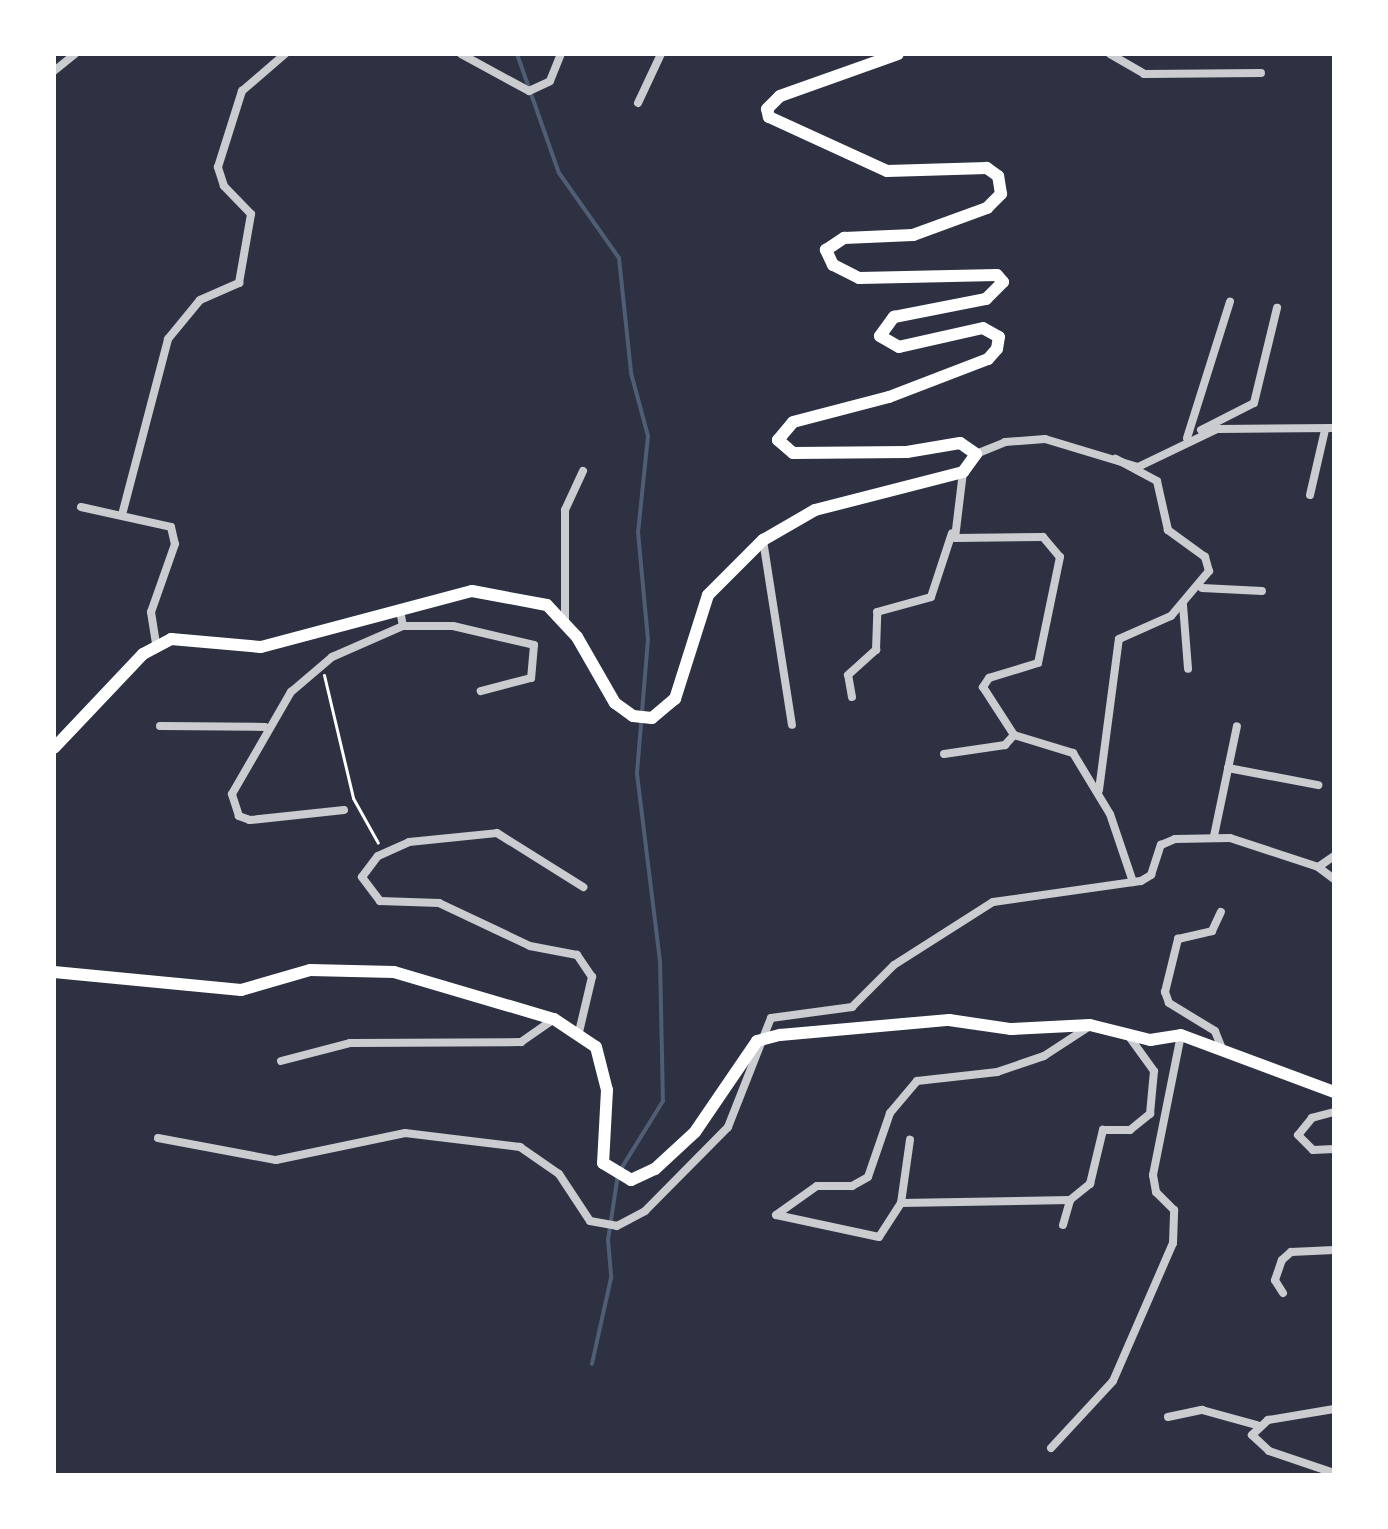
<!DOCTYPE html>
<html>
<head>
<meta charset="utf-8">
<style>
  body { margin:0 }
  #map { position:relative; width:1388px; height:1529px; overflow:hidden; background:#2d3142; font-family:"Titillium Web",sans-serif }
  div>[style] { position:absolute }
  .stream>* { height:4px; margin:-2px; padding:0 2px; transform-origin:2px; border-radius:2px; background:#4f5d75 }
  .path>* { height:3px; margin:-1.5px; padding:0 1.5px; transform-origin:1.5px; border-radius:1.5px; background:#fff }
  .minor>* { height:8px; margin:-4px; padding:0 4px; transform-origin:4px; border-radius:4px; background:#caccd0 }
  .secondary>* { height:12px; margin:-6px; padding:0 6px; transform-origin:6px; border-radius:6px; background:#fff }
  span { translate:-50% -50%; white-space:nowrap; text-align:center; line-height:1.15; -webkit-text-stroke:6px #fff; paint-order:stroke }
  .frame { position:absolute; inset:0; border:56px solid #fff; pointer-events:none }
</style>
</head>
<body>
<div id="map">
  <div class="stream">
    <div style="left:517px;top:54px;width:126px;rotate:70.6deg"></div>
    <div style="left:559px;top:173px;width:104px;rotate:54.8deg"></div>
    <div style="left:619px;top:258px;width:116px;rotate:84deg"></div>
    <div style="left:631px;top:373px;width:65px;rotate:74.9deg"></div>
    <div style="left:648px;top:436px;width:97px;rotate:95.9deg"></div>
    <div style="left:638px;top:532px;width:107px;rotate:84.7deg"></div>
    <div style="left:648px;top:639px;width:135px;rotate:94.7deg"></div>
    <div style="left:637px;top:774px;width:187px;rotate:83deg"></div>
    <div style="left:660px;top:960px;width:141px;rotate:88.8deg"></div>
    <div style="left:663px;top:1101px;width:86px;rotate:121.7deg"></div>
    <div style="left:618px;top:1174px;width:67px;rotate:98.6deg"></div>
    <div style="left:608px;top:1240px;width:38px;rotate:85deg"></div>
    <div style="left:611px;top:1278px;width:88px;rotate:102.5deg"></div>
  </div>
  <div class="path">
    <div style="left:324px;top:675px;width:126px;rotate:76.7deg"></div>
    <div style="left:353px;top:798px;width:51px;rotate:60.9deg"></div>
  </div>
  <div class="minor">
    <div style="left:461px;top:54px;width:77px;rotate:28.6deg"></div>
    <div style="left:529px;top:91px;width:23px;rotate:-25deg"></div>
    <div style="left:550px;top:81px;width:29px;rotate:-68deg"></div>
    <div style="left:1110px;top:54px;width:39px;rotate:30deg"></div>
    <div style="left:1144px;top:74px;width:117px;rotate:-0.5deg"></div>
    <div style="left:54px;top:71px;width:27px;rotate:-39deg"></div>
    <div style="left:638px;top:103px;width:54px;rotate:-64.9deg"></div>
    <div style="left:1201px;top:430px;width:59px;rotate:-27deg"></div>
    <div style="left:1254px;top:403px;width:98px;rotate:-76.4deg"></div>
    <div style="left:1187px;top:438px;width:143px;rotate:-72.5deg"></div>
    <div style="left:976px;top:454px;width:31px;rotate:-22deg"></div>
    <div style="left:1005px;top:442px;width:40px;rotate:-4.3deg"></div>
    <div style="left:1045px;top:439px;width:97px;rotate:16.8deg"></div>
    <div style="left:1138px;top:467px;width:88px;rotate:-25.7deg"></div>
    <div style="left:1217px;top:429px;width:117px;rotate:-0.5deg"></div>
    <div style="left:963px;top:472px;width:66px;rotate:96.9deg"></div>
    <div style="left:955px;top:538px;width:88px;rotate:-0.7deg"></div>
    <div style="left:1043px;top:537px;width:26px;rotate:50deg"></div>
    <div style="left:1060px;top:557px;width:108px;rotate:101.7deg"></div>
    <div style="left:1038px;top:663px;width:51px;rotate:163deg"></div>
    <div style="left:989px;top:678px;width:11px;rotate:124deg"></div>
    <div style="left:983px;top:687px;width:57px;rotate:57.1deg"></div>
    <div style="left:1014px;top:735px;width:62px;rotate:17deg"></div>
    <div style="left:1073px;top:753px;width:71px;rotate:58.8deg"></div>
    <div style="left:1110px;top:814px;width:72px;rotate:71.3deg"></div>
    <div style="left:1310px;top:495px;width:67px;rotate:-77deg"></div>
    <div style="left:81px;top:507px;width:92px;rotate:12.5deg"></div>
    <div style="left:171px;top:527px;width:17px;rotate:77deg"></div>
    <div style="left:175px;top:544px;width:72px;rotate:109.4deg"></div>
    <div style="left:151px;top:612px;width:32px;rotate:81deg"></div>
    <div style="left:123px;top:511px;width:178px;rotate:-75.3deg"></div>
    <div style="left:168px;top:339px;width:50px;rotate:-50.6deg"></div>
    <div style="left:200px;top:300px;width:43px;rotate:-23.6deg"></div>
    <div style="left:239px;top:283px;width:70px;rotate:-80.1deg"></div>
    <div style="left:251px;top:214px;width:39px;rotate:-134deg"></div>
    <div style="left:224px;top:186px;width:20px;rotate:-108deg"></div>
    <div style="left:218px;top:167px;width:80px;rotate:-72.5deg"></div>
    <div style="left:242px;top:91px;width:57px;rotate:-40.7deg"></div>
    <div style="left:763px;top:540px;width:187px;rotate:81.1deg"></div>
    <div style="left:1202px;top:588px;width:60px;rotate:2.9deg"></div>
    <div style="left:1183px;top:605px;width:64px;rotate:85.5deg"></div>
    <div style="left:565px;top:621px;width:111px;rotate:-90deg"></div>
    <div style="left:565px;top:510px;width:43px;rotate:-65.2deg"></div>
    <div style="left:403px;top:626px;width:50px"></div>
    <div style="left:453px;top:626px;width:83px;rotate:13.2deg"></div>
    <div style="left:534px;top:645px;width:33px;rotate:95deg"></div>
    <div style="left:531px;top:678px;width:52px;rotate:165.4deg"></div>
    <div style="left:852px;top:697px;width:22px;rotate:-100deg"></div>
    <div style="left:848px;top:675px;width:38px;rotate:-42deg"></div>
    <div style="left:876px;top:650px;width:38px;rotate:-88deg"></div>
    <div style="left:877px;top:612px;width:56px;rotate:-15.5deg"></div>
    <div style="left:931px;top:597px;width:67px;rotate:-71.8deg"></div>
    <div style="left:160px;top:726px;width:105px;rotate:0.5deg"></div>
    <div style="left:944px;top:754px;width:62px;rotate:-8.4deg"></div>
    <div style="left:1005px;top:745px;width:13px;rotate:-48deg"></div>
    <div style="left:1228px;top:768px;width:92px;rotate:10.7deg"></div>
    <div style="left:1099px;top:790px;width:152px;rotate:-82.5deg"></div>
    <div style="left:1119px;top:639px;width:57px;rotate:-23.9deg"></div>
    <div style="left:1171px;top:616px;width:59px;rotate:-49.8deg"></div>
    <div style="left:1209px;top:571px;width:15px;rotate:-106deg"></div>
    <div style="left:1205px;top:557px;width:46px;rotate:-143.9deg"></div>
    <div style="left:1168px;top:530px;width:50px;rotate:-102.7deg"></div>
    <div style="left:1157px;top:481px;width:47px;rotate:-151.8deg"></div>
    <div style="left:344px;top:810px;width:95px;rotate:173.9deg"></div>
    <div style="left:250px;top:820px;width:12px;rotate:-160deg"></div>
    <div style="left:239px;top:816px;width:23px;rotate:-108deg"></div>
    <div style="left:232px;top:794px;width:118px;rotate:-60deg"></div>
    <div style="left:291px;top:692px;width:54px;rotate:-40.5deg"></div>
    <div style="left:332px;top:657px;width:77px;rotate:-23.6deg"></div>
    <div style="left:403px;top:626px;width:15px;rotate:-101deg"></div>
    <div style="left:1214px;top:836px;width:112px;rotate:-78.2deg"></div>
    <div style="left:1334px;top:856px;width:19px;rotate:145deg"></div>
    <div style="left:1318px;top:867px;width:20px;rotate:37deg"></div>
    <div style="left:579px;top:1032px;width:57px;rotate:-76.7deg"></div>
    <div style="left:592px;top:977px;width:27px;rotate:-124deg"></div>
    <div style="left:577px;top:955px;width:48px;rotate:-169.2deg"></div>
    <div style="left:530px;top:946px;width:101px;rotate:-154.7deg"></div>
    <div style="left:439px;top:903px;width:59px;rotate:-178.1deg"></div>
    <div style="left:380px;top:901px;width:30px;rotate:-127deg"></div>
    <div style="left:362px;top:877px;width:26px;rotate:-53deg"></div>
    <div style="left:378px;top:856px;width:34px;rotate:-24deg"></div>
    <div style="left:409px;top:842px;width:88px;rotate:-5.8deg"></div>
    <div style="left:497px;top:833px;width:102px;rotate:32.1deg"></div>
    <div style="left:1221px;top:1046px;width:16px;rotate:-112deg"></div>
    <div style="left:1215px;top:1031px;width:54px;rotate:-148.7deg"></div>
    <div style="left:1169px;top:1003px;width:12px;rotate:-110deg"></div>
    <div style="left:1165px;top:992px;width:55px;rotate:-76.2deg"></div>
    <div style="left:1178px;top:939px;width:35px;rotate:-13deg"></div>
    <div style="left:1212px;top:931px;width:21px;rotate:-65deg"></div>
    <div style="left:281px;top:1061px;width:71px;rotate:-14.6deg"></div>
    <div style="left:350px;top:1043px;width:171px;rotate:-0.3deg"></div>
    <div style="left:521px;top:1042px;width:40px;rotate:-34.9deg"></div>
    <div style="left:1334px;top:1112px;width:23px;rotate:165deg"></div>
    <div style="left:1312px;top:1118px;width:22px;rotate:129deg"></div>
    <div style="left:1298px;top:1135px;width:21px;rotate:45deg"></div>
    <div style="left:1313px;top:1150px;width:21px;rotate:-3deg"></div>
    <div style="left:158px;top:1138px;width:120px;rotate:10.6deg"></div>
    <div style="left:276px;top:1160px;width:132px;rotate:-11.8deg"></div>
    <div style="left:405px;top:1133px;width:116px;rotate:6.9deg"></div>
    <div style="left:520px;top:1147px;width:47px;rotate:34.7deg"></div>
    <div style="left:559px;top:1174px;width:56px;rotate:56.6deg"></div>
    <div style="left:590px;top:1221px;width:27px;rotate:10deg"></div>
    <div style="left:617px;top:1226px;width:32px;rotate:-28deg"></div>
    <div style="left:645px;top:1211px;width:118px;rotate:-45.3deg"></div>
    <div style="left:728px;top:1127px;width:117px;rotate:-68.5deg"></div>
    <div style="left:771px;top:1018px;width:82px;rotate:-7.7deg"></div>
    <div style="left:852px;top:1007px;width:59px;rotate:-45deg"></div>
    <div style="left:894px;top:965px;width:117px;rotate:-32.5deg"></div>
    <div style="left:993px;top:902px;width:149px;rotate:-8.1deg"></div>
    <div style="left:1141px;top:881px;width:12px;rotate:-31deg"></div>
    <div style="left:1151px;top:875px;width:32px;rotate:-72deg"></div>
    <div style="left:1161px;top:845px;width:15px;rotate:-23deg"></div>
    <div style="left:1175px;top:839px;width:55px;rotate:-1deg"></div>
    <div style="left:1230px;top:838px;width:93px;rotate:18.2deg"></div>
    <div style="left:1070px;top:1200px;width:26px;rotate:-39deg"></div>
    <div style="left:1090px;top:1184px;width:56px;rotate:-76.5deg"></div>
    <div style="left:1103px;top:1130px;width:27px"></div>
    <div style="left:1130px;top:1130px;width:26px;rotate:-39deg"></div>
    <div style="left:1150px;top:1114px;width:43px;rotate:-84.7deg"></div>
    <div style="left:1154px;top:1071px;width:44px;rotate:-125.8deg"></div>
    <div style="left:901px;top:1203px;width:64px;rotate:-81.9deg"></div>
    <div style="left:1063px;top:1225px;width:26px;rotate:-74deg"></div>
    <div style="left:1070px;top:1200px;width:169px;rotate:179deg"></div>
    <div style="left:901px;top:1203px;width:40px;rotate:122.9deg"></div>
    <div style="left:879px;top:1237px;width:105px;rotate:-167.9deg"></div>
    <div style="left:776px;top:1215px;width:50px;rotate:-35.3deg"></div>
    <div style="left:817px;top:1186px;width:35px"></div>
    <div style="left:852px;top:1186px;width:18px;rotate:-29deg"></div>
    <div style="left:868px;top:1177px;width:68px;rotate:-71deg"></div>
    <div style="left:890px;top:1113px;width:42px;rotate:-49.8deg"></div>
    <div style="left:917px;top:1081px;width:81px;rotate:-6.4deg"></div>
    <div style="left:997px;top:1072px;width:50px;rotate:-18.8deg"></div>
    <div style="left:1044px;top:1056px;width:55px;rotate:-33.1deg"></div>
    <div style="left:1283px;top:1293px;width:15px;rotate:-122deg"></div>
    <div style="left:1275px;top:1280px;width:21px;rotate:-71deg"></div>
    <div style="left:1282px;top:1260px;width:12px;rotate:-42deg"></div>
    <div style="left:1291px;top:1252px;width:43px;rotate:-2.7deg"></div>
    <div style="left:1334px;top:1409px;width:67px;rotate:170.5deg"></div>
    <div style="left:1268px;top:1420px;width:22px;rotate:137deg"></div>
    <div style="left:1252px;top:1435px;width:23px;rotate:43deg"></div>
    <div style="left:1269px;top:1451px;width:69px;rotate:18.7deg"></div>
    <div style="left:1168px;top:1417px;width:35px;rotate:-12deg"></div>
    <div style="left:1202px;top:1410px;width:57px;rotate:15.3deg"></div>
    <div style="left:1051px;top:1448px;width:91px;rotate:-47.2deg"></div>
    <div style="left:1113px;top:1381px;width:150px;rotate:-66.5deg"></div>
    <div style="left:1173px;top:1243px;width:33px;rotate:-88deg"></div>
    <div style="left:1174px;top:1210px;width:25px;rotate:-135deg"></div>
    <div style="left:1156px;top:1192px;width:17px;rotate:-100deg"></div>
    <div style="left:1153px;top:1175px;width:143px;rotate:-78.7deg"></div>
  </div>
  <div class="secondary">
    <div style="left:54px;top:748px;width:129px;rotate:-46.6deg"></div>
    <div style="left:143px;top:654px;width:32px;rotate:-28deg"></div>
    <div style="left:171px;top:639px;width:90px;rotate:5.1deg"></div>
    <div style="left:261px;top:647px;width:218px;rotate:-14.9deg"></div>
    <div style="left:472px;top:591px;width:76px;rotate:10.6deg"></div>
    <div style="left:547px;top:605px;width:44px;rotate:46.8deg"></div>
    <div style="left:577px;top:637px;width:76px;rotate:60.1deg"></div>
    <div style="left:615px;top:703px;width:22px;rotate:36deg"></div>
    <div style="left:633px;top:716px;width:19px;rotate:6deg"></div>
    <div style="left:652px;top:718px;width:30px;rotate:-40deg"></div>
    <div style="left:675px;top:699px;width:109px;rotate:-72.4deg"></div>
    <div style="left:708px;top:595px;width:78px;rotate:-45deg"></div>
    <div style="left:763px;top:540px;width:60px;rotate:-30deg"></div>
    <div style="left:815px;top:510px;width:153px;rotate:-14.4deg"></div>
    <div style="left:963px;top:472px;width:22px;rotate:-54deg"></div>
    <div style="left:976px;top:454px;width:19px;rotate:-145deg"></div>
    <div style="left:960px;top:443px;width:54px;rotate:170.4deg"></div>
    <div style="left:907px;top:452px;width:114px;rotate:179.5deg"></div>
    <div style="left:793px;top:453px;width:20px;rotate:-139deg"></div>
    <div style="left:778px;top:440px;width:23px;rotate:-50deg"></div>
    <div style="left:793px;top:422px;width:99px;rotate:-14.6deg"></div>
    <div style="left:889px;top:397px;width:106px;rotate:-21deg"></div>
    <div style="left:988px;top:359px;width:13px;rotate:-48deg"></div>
    <div style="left:997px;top:349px;width:12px;rotate:-81deg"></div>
    <div style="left:999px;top:337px;width:18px;rotate:-151deg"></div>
    <div style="left:983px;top:328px;width:86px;rotate:167.3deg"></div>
    <div style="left:899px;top:347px;width:22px;rotate:-150deg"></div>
    <div style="left:880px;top:336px;width:24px;rotate:-54deg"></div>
    <div style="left:894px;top:317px;width:94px;rotate:-11.1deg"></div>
    <div style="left:986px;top:299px;width:24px;rotate:-45deg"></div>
    <div style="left:1003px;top:282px;width:9px;rotate:-131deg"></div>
    <div style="left:997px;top:275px;width:138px;rotate:178.8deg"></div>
    <div style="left:859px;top:278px;width:29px;rotate:-153deg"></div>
    <div style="left:833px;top:265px;width:17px;rotate:-115deg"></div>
    <div style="left:826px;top:250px;width:22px;rotate:-34deg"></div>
    <div style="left:844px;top:238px;width:69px;rotate:-2.5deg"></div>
    <div style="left:913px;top:235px;width:79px;rotate:-20deg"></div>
    <div style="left:987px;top:208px;width:20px;rotate:-45deg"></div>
    <div style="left:1001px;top:194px;width:18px;rotate:-99deg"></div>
    <div style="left:998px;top:176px;width:14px;rotate:-144deg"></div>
    <div style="left:987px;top:168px;width:100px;rotate:178.3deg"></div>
    <div style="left:887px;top:171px;width:130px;rotate:-155.4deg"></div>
    <div style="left:769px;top:117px;width:8px;rotate:-104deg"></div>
    <div style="left:767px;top:109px;width:18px;rotate:-45deg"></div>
    <div style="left:780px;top:96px;width:125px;rotate:-19.6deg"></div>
    <div style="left:54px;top:972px;width:188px;rotate:5.5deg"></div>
    <div style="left:241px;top:990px;width:72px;rotate:-16.2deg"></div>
    <div style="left:310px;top:970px;width:84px;rotate:1.4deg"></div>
    <div style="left:394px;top:972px;width:167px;rotate:16.4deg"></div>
    <div style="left:554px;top:1019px;width:50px;rotate:33.7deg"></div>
    <div style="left:596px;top:1047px;width:44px;rotate:75.7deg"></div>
    <div style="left:607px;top:1090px;width:73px;rotate:93.1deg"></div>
    <div style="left:603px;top:1163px;width:33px;rotate:31deg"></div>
    <div style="left:631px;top:1180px;width:26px;rotate:-25deg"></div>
    <div style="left:655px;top:1169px;width:54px;rotate:-42.8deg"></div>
    <div style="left:695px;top:1132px;width:110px;rotate:-55.7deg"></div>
    <div style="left:757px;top:1041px;width:24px;rotate:-15deg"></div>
    <div style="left:780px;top:1035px;width:170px;rotate:-5.1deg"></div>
    <div style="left:949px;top:1020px;width:63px;rotate:8.3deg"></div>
    <div style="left:1011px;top:1029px;width:79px;rotate:-2.9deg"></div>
    <div style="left:1090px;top:1025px;width:62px;rotate:14deg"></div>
    <div style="left:1150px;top:1040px;width:31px;rotate:-9deg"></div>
    <div style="left:1181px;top:1035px;width:163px;rotate:20.4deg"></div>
  </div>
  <div class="frame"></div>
</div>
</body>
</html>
